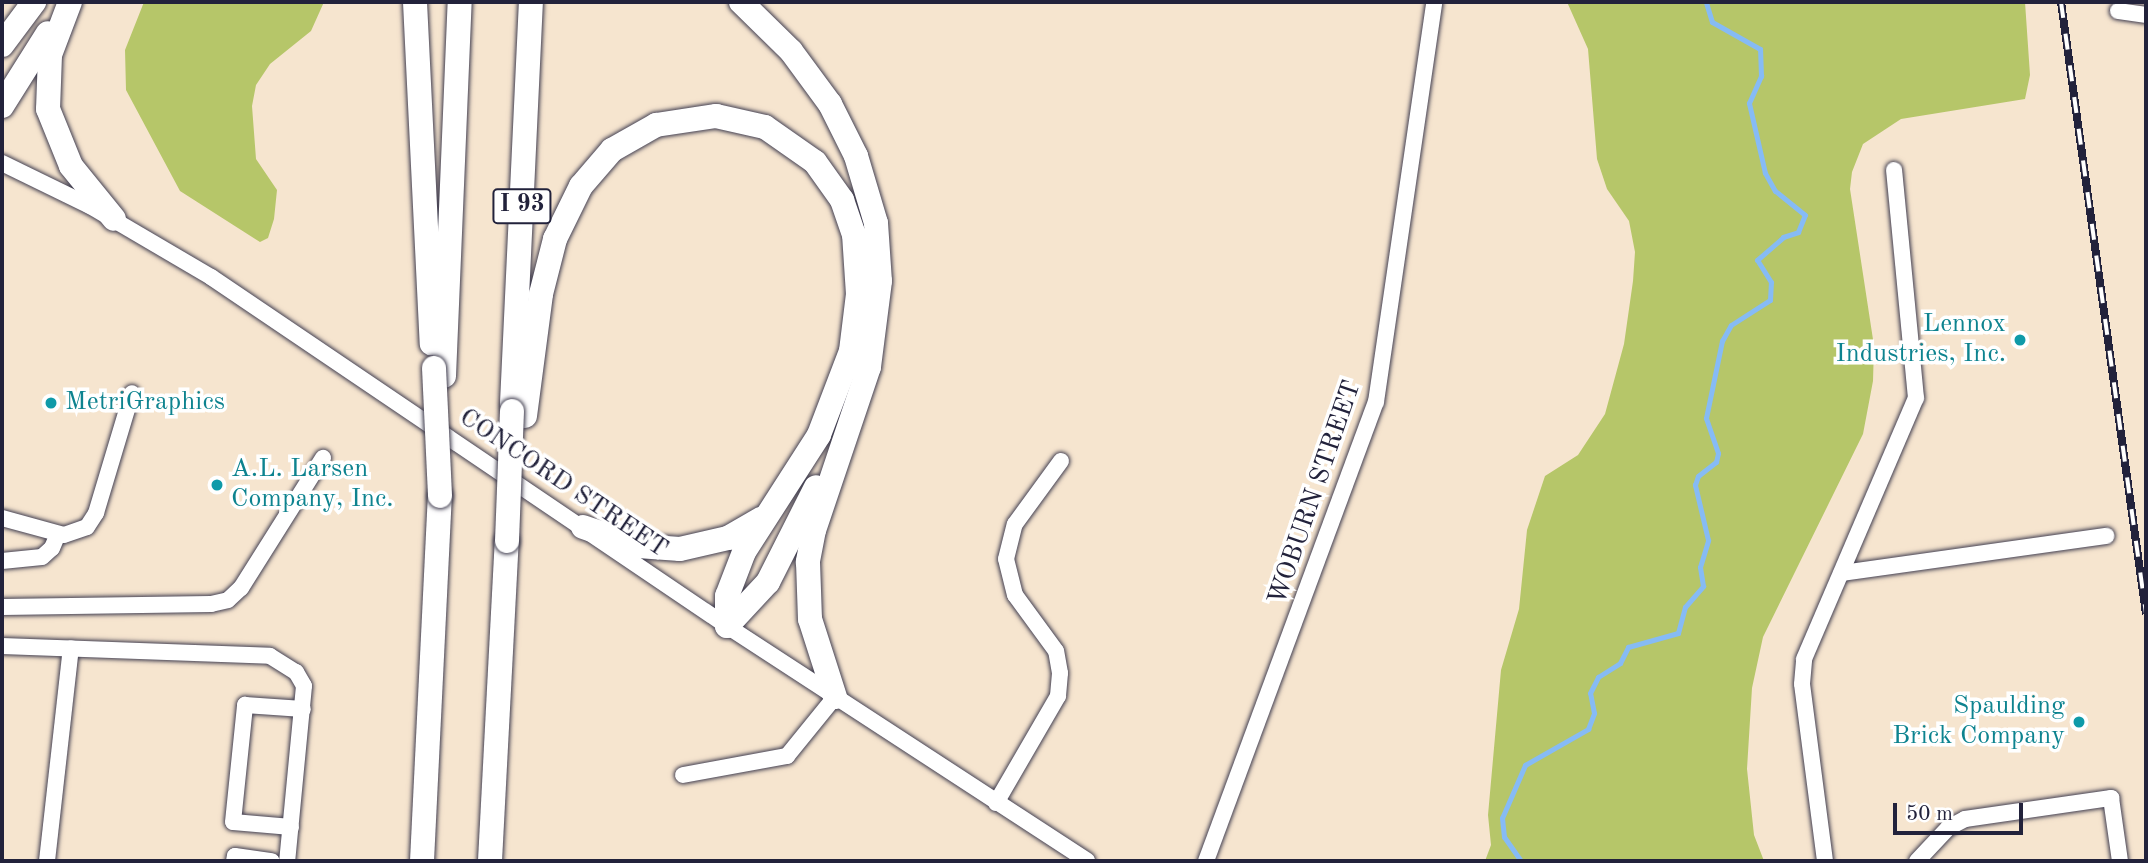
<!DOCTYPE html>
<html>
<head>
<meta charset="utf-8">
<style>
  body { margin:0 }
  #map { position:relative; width:2148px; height:863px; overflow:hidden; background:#f6e5cf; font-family:"Old Standard TT",serif }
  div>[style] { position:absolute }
  .green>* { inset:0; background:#b6c669 }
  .stream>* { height:5px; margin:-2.5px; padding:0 2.5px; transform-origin:2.5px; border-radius:2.5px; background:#86bbf5 }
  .roads { filter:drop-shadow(0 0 2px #423f51) drop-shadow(0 0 2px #423f51) }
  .minor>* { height:16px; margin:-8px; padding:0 8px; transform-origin:8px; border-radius:8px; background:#fff }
  .highway>* { height:24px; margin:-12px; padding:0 12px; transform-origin:12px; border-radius:12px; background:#fff }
  .rail>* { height:8px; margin-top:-4px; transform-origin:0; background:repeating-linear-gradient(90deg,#fff 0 16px,#22223b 0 32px); box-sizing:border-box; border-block:2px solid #22223b }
  .bridges { filter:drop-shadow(0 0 2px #423f51) drop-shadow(0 0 2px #423f51) }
  .highway-bridge>* { height:24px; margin:-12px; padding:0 12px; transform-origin:12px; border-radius:12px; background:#fff }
  .dots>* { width:19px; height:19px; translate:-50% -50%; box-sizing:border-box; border:4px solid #fff; border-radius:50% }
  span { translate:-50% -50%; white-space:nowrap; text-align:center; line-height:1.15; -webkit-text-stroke:7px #fff; paint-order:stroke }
  .shield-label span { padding:2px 5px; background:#fff; border:2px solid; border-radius:5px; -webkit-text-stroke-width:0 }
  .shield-label { font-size:24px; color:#22223b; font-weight:700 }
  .culture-label { font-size:26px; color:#0d838f }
  .right { translate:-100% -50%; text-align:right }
  .left { translate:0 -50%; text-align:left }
  .street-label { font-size:26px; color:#22223b }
  .frame { position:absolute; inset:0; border:4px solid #22223b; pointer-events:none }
  .scale { position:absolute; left:1893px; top:803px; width:130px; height:32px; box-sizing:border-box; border:4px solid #22223b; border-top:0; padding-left:9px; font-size:21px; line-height:24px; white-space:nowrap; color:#22223b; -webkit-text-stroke:5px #fff; paint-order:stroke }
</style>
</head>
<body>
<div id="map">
  <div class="green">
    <div style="clip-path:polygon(144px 2px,324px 2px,311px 31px,270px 64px,256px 85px,252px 106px,256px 159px,277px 190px,274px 219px,268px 238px,260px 242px,180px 191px,126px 90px,125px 50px)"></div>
    <div style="clip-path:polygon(1567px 2px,2025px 2px,2030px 75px,2025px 99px,1901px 119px,1863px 144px,1852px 172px,1850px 189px,1874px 346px,1873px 381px,1863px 434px,1763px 637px,1752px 688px,1747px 769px,1754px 835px,1764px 861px,1485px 861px,1491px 845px,1488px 815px,1501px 670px,1519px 609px,1527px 530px,1545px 476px,1578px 455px,1605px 414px,1624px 344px,1633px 281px,1635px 252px,1629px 221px,1607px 189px,1597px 159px,1588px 49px)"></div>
  </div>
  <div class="stream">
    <div style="left:1521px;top:861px;width:29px;rotate:-125deg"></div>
    <div style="left:1504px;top:837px;width:19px;rotate:-96deg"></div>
    <div style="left:1502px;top:818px;width:58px;rotate:-66.5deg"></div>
    <div style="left:1525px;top:765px;width:73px;rotate:-29.7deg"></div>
    <div style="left:1588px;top:729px;width:17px;rotate:-69deg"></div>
    <div style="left:1594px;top:713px;width:20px;rotate:-101deg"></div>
    <div style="left:1590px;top:693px;width:18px;rotate:-63deg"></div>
    <div style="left:1598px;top:677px;width:26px;rotate:-32deg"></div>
    <div style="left:1620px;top:663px;width:18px;rotate:-63deg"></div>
    <div style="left:1628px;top:647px;width:52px;rotate:-15.6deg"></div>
    <div style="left:1678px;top:633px;width:27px;rotate:-75deg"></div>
    <div style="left:1685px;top:607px;width:28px;rotate:-49deg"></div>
    <div style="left:1703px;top:586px;width:19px;rotate:-99deg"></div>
    <div style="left:1700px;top:567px;width:28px;rotate:-73deg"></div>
    <div style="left:1708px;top:540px;width:57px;rotate:-103.3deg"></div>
    <div style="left:1695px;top:485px;width:9px;rotate:-72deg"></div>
    <div style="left:1698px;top:476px;width:23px;rotate:-38deg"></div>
    <div style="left:1716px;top:462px;width:9px;rotate:-77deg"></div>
    <div style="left:1718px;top:453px;width:37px;rotate:-109deg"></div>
    <div style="left:1706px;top:418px;width:79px;rotate:-78.3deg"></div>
    <div style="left:1722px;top:341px;width:18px;rotate:-61deg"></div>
    <div style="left:1731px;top:325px;width:46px;rotate:-32.7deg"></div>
    <div style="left:1770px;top:300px;width:18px;rotate:-87deg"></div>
    <div style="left:1771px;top:282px;width:26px;rotate:-122deg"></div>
    <div style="left:1757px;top:260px;width:35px;rotate:-41deg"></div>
    <div style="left:1783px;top:237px;width:16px;rotate:-18deg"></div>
    <div style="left:1798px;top:232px;width:18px;rotate:-68deg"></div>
    <div style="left:1805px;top:215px;width:38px;rotate:-141deg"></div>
    <div style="left:1775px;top:191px;width:21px;rotate:-119deg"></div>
    <div style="left:1765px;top:173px;width:72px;rotate:-102.9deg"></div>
    <div style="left:1749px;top:103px;width:30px;rotate:-66deg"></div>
    <div style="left:1761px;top:76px;width:27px;rotate:-92deg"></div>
    <div style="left:1760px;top:49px;width:55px;rotate:-150.6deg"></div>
    <div style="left:1712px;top:22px;width:21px;rotate:-107deg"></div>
  </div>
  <div class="roads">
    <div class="minor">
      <div style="left:2118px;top:11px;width:28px;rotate:8deg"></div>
      <div style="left:2px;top:163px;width:98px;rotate:26deg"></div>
      <div style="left:90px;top:206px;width:140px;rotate:30.4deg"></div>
      <div style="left:211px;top:277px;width:623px;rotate:34.07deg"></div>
      <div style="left:727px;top:626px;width:430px;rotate:33.1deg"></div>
      <div style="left:2px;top:518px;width:64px;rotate:15.3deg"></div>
      <div style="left:64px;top:535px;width:24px;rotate:-19deg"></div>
      <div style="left:87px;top:527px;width:17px;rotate:-57deg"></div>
      <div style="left:96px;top:513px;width:125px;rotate:-73.3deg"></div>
      <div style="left:2px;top:561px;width:40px;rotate:-5.7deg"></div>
      <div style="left:42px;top:557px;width:13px;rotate:-42deg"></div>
      <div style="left:52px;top:548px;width:15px;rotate:-67deg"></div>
      <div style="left:1842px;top:573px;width:267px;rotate:-8deg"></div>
      <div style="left:2px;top:607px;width:209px;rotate:-0.8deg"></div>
      <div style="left:211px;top:604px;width:17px;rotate:-13deg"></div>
      <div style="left:228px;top:600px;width:18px;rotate:-43deg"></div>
      <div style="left:241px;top:588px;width:154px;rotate:-57.8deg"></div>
      <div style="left:2px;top:646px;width:268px;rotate:2.1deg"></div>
      <div style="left:270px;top:656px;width:31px;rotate:32deg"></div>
      <div style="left:296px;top:672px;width:16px;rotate:60deg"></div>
      <div style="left:304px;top:686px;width:176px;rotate:95.5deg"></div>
      <div style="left:683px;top:775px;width:106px;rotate:-10.4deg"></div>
      <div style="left:787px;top:756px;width:76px;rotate:-50.9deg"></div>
      <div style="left:996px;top:803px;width:124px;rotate:-59.9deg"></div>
      <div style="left:1058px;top:696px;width:23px;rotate:-85deg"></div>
      <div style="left:1060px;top:673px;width:22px;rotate:-100deg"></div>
      <div style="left:1056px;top:651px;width:69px;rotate:-126.2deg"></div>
      <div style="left:1015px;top:595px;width:37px;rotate:-104deg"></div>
      <div style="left:1006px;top:559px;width:36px;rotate:-76deg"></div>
      <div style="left:1015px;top:524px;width:78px;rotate:-53.9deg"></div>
      <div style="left:291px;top:827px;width:58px;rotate:-175.1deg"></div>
      <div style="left:233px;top:822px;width:118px;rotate:-84.1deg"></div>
      <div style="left:245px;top:705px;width:58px;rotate:3.9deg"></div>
      <div style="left:47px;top:861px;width:214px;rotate:-83.6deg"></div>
      <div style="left:234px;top:861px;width:5px;rotate:-79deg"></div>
      <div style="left:235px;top:856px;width:37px;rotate:8deg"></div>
      <div style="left:1206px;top:861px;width:489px;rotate:-69.7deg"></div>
      <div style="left:1376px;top:402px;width:404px;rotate:-81.7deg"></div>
      <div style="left:1825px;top:861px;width:178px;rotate:-97.4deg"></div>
      <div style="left:1802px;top:684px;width:25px;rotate:-85deg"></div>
      <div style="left:1804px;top:659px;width:284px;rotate:-66.8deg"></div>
      <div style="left:1916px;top:398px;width:229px;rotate:-95.5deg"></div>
      <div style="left:1917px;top:861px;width:45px;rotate:-46.8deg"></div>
      <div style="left:1948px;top:828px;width:19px;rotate:-28deg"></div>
      <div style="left:1965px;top:819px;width:148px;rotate:-8.2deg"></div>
      <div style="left:2111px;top:798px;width:64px;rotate:81.9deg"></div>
    </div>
    <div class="highway">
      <div style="left:70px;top:2px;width:57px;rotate:110.7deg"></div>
      <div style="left:50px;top:55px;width:54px;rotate:92.1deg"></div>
      <div style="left:48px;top:109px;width:61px;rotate:68deg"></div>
      <div style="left:71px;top:166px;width:68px;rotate:50.9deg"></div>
      <div style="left:415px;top:2px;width:342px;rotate:87.2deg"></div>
      <div style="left:741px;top:2px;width:70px;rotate:44.4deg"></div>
      <div style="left:791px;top:51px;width:66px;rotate:53.7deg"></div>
      <div style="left:830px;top:104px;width:58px;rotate:63.4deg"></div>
      <div style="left:856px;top:156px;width:70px;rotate:73.4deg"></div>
      <div style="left:876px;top:223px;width:58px;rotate:86.1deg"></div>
      <div style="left:880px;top:281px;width:87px;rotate:97.3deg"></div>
      <div style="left:869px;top:367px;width:172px;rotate:108.6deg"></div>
      <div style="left:814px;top:530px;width:33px;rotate:101deg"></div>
      <div style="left:808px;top:562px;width:57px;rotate:88deg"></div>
      <div style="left:810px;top:619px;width:82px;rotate:72.2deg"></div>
      <div style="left:2px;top:45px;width:54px;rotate:-53.3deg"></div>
      <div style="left:2px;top:106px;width:86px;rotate:-57.8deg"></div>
      <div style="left:444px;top:376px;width:374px;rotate:-87.6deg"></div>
      <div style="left:512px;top:403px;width:401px;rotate:-87.3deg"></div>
      <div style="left:525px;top:416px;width:123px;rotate:-82.5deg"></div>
      <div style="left:541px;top:294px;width:57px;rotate:-75.7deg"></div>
      <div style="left:555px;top:239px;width:59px;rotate:-63.9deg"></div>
      <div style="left:581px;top:186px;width:48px;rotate:-49.3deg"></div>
      <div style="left:612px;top:150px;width:51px;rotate:-29.6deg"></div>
      <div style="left:656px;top:125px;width:61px;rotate:-8.5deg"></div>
      <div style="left:716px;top:116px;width:50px;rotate:12.7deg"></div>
      <div style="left:765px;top:127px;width:61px;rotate:35deg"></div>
      <div style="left:815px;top:162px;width:47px;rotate:54.6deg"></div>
      <div style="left:842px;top:200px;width:36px;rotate:71deg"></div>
      <div style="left:854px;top:234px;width:60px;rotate:86.2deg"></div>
      <div style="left:858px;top:294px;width:57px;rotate:97deg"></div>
      <div style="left:851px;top:351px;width:90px;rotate:110.9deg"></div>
      <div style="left:819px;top:435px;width:139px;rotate:122.7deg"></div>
      <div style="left:744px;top:552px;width:47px;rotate:111.1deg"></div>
      <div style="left:727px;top:596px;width:30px;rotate:90deg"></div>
      <div style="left:583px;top:527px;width:58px;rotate:19.1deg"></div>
      <div style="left:638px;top:546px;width:42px;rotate:4.1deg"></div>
      <div style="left:680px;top:549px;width:49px;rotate:-12.9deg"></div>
      <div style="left:728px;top:538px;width:39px;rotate:-30deg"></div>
      <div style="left:727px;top:626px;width:60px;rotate:-47deg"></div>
      <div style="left:768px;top:582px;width:106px;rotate:-63.2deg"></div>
      <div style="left:422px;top:861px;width:365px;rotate:-87.2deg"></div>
      <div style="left:490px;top:861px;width:320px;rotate:-87deg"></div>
    </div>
  </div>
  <div class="rail">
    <div style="left:2061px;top:2px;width:618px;rotate:82.09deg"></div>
  </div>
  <div class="bridges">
    <div class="highway-bridge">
      <div style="left:434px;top:368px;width:128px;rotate:87.3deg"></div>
      <div style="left:507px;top:541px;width:130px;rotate:-87.8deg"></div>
    </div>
  </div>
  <div class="dots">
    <div style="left:2020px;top:340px;background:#0f9aa8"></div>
    <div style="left:51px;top:403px;background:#0f9aa8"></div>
    <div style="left:217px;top:485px;background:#0f9aa8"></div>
    <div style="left:2079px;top:722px;background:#0f9aa8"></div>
  </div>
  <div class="shield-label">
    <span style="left:522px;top:206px">I 93</span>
  </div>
  <div class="culture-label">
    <span class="right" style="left:2006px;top:340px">Lennox<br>Industries, Inc.</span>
    <span class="left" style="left:65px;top:403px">MetriGraphics</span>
    <span class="left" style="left:231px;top:485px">A.L. Larsen<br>Company, Inc.</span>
    <span class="right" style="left:2065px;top:722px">Spaulding<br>Brick Company</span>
  </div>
  <div class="street-label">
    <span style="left:563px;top:484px;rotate:34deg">CONCORD STREET</span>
    <span style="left:1316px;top:493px;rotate:-71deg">WOBURN STREET</span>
  </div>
  <div class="frame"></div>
  <div class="scale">50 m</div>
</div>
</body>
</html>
